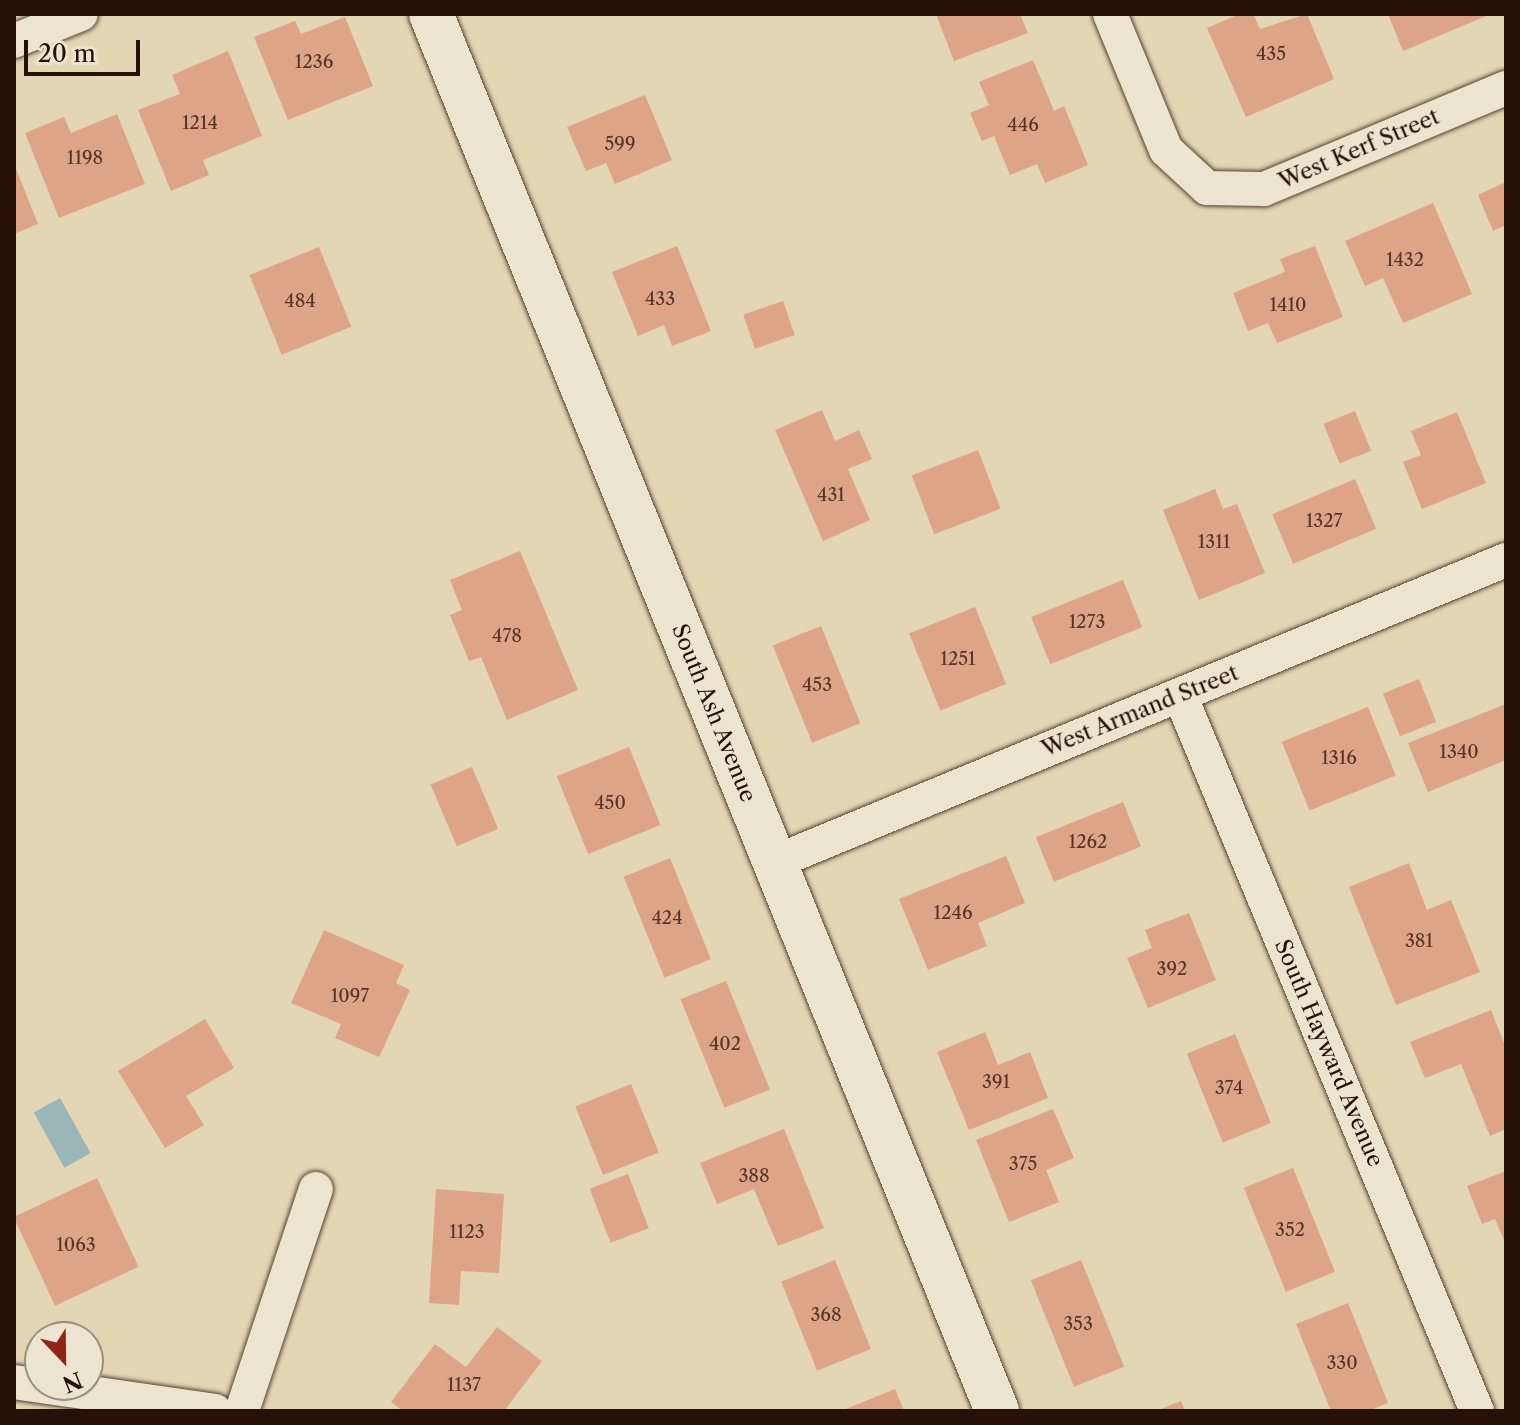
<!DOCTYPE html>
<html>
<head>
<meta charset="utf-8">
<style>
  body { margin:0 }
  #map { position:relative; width:1520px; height:1425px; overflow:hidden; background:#e2d6b4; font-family:"Libre Caslon Text",serif }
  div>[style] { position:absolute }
  .water>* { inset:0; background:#9ab6b8; transform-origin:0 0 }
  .building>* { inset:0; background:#dda487; transform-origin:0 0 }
  .roads { filter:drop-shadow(0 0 2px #564231) drop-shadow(0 0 2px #564231) }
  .street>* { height:34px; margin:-17px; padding:0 17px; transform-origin:17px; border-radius:17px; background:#ece4ce }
  .secondary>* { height:44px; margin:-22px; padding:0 22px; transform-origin:22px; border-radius:22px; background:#ece4ce }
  span { translate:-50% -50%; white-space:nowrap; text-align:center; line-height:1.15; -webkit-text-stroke:6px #ece4ce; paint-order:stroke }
  .number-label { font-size:18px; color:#543526 }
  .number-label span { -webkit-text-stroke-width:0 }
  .street-label { font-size:22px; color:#271005 }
  .frame { position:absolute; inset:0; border:16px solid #271005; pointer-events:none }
  .north { position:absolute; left:24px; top:1321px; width:80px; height:80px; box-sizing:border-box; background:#ece4ce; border:2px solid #9d8f7e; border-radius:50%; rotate:158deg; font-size:22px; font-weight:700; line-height:32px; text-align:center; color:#271005 }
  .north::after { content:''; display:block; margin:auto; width:28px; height:36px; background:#8f2418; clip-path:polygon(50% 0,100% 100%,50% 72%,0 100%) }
  .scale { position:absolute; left:24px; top:40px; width:116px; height:36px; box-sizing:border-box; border:4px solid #271005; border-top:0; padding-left:10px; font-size:24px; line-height:28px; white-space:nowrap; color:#271005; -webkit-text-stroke:6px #ece4ce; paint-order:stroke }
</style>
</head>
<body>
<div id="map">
  <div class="water">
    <div style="left:60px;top:1098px;width:63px;height:30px;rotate:61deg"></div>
  </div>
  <div class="building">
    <div style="clip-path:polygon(936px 14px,1020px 14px,1028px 33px,954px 61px)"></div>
    <div style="clip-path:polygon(1240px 14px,1253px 14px,1260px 29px,1307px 14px,1334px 79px,1246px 117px,1207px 28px)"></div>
    <div style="clip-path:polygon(1388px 14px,1491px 14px,1403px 51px)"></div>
    <div style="clip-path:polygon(345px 17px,373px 86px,288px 120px,254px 37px,295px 21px,301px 34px)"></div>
    <div style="clip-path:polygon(228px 51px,262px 136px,203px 160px,209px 175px,171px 191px,138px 110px,180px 94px,172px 75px)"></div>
    <div style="clip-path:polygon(1033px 60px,1054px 111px,1064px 106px,1088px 165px,1045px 183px,1037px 164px,1010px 175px,994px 136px,982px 141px,970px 113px,989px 105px,979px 82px)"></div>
    <div style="clip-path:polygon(645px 95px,672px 160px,615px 184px,606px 163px,586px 171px,567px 127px)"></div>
    <div style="clip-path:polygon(117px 114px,145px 184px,59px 218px,25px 133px,64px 117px,71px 133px)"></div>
    <div style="clip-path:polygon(14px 164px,38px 224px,14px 234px)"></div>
    <div style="clip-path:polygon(1506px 182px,1506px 225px,1493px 231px,1478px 195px)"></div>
    <div style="clip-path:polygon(1433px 203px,1472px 294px,1403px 323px,1383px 278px,1365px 286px,1345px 241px)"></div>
    <div style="clip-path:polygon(677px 246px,711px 331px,672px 346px,664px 325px,638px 336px,612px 272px)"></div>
    <div style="clip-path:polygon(1315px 246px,1343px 317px,1277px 343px,1268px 323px,1248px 331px,1233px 293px,1285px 272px,1280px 259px)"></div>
    <div style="left:319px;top:247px;width:86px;height:75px;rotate:68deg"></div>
    <div style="left:783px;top:301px;width:36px;height:42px;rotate:71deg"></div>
    <div style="clip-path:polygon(822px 410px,835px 441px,859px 430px,872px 459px,848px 469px,870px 520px,823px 541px,775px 430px)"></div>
    <div style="left:1355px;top:411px;width:43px;height:34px;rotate:68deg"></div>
    <div style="clip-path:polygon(1457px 412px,1486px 483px,1422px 509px,1403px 462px,1421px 455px,1411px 431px)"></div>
    <div style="left:978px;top:450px;width:63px;height:71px;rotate:69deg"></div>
    <div style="left:1355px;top:479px;width:54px;height:90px;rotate:67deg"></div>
    <div style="clip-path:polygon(1215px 489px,1223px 509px,1237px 504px,1265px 573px,1199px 600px,1163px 510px)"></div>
    <div style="clip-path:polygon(520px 551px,578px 690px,507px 720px,481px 657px,469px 661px,450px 615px,462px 610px,450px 580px)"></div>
    <div style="left:1123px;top:580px;width:51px;height:99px;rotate:68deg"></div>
    <div style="left:975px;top:607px;width:83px;height:71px;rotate:68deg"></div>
    <div style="left:821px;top:626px;width:105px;height:52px;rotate:68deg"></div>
    <div style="left:1419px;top:679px;width:46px;height:39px;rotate:68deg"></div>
    <div style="clip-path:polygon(1506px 704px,1506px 760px,1428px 792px,1408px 743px)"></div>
    <div style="left:1368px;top:707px;width:74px;height:93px;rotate:68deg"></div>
    <div style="left:629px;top:747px;width:84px;height:78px;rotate:68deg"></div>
    <div style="left:472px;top:767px;width:67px;height:45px;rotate:67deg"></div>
    <div style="left:1123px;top:802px;width:48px;height:94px;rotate:68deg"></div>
    <div style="clip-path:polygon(1006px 856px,1025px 903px,978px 923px,987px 946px,928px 970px,899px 899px)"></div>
    <div style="left:670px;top:858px;width:109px;height:50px;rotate:68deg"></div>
    <div style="clip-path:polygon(1409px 863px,1427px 910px,1451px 900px,1480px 972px,1396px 1005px,1349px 887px)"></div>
    <div style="clip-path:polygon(1189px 913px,1216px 980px,1148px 1008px,1127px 958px,1152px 948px,1145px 930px)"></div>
    <div style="clip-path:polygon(324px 930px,404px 965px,396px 983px,410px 990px,379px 1057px,335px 1038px,341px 1024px,291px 1003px)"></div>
    <div style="left:726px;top:981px;width:117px;height:49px;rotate:68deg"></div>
    <div style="clip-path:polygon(1491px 1010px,1506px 1048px,1506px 1129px,1490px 1136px,1461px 1064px,1425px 1078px,1410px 1042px)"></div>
    <div style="clip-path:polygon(205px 1019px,234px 1068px,186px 1096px,204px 1125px,165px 1148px,118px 1071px)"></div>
    <div style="clip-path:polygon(985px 1032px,998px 1065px,1030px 1052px,1048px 1098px,969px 1130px,937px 1052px)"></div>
    <div style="left:1235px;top:1034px;width:96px;height:52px;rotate:68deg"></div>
    <div style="left:631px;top:1084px;width:74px;height:60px;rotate:68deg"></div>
    <div style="clip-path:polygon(1053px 1109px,1074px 1158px,1046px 1170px,1059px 1202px,1009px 1222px,976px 1140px)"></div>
    <div style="clip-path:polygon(784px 1129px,824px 1228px,778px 1246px,754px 1189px,717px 1204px,700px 1163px)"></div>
    <div style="left:1293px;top:1168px;width:112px;height:53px;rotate:68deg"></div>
    <div style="clip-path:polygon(1506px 1171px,1506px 1245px,1495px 1219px,1482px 1224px,1467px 1186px)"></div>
    <div style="left:628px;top:1174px;width:58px;height:41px;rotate:69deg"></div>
    <div style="left:97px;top:1178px;width:98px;height:92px;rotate:65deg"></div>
    <div style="clip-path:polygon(436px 1189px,504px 1194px,499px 1273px,461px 1271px,459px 1305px,429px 1303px)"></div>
    <div style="left:835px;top:1260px;width:96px;height:58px;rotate:68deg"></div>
    <div style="left:1081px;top:1260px;width:115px;height:54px;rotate:68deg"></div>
    <div style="clip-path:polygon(1348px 1303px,1388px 1403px,1368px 1411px,1331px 1411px,1296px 1324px)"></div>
    <div style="clip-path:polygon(497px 1327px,542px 1361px,504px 1411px,403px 1411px,391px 1402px,435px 1344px,466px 1367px)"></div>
    <div style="clip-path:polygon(895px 1389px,904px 1411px,841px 1411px)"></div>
    <div style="clip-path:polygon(1181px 1401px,1185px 1411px,1156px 1411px)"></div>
  </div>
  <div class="roads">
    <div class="street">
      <div style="left:1110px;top:14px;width:147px;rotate:67.6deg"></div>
      <div style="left:1166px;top:150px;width:56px;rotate:42.8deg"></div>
      <div style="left:1207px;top:188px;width:57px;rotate:1deg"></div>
      <div style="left:1264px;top:189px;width:262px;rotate:-22.7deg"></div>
      <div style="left:14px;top:41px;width:72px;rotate:-21.9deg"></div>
      <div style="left:1180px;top:695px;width:775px;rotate:67.47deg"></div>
      <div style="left:775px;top:862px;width:791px;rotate:-22.45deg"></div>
      <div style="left:14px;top:1382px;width:203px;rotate:8.2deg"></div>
      <div style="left:242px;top:1411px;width:234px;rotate:-71.6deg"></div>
    </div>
    <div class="secondary">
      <div style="left:431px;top:14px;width:1507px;rotate:67.94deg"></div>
    </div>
  </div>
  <div class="number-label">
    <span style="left:1271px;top:54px">435</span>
    <span style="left:314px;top:62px">1236</span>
    <span style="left:200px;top:123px">1214</span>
    <span style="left:1023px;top:125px">446</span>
    <span style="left:620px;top:144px">599</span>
    <span style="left:85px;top:158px">1198</span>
    <span style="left:1405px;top:260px">1432</span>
    <span style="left:660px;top:299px">433</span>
    <span style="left:300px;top:301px">484</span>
    <span style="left:1288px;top:305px">1410</span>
    <span style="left:831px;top:495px">431</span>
    <span style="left:1324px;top:521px">1327</span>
    <span style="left:1214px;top:542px">1311</span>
    <span style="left:1087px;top:622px">1273</span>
    <span style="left:507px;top:636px">478</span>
    <span style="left:958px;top:659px">1251</span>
    <span style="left:817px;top:685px">453</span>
    <span style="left:1459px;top:752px">1340</span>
    <span style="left:1339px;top:758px">1316</span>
    <span style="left:610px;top:803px">450</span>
    <span style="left:1088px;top:842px">1262</span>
    <span style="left:953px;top:913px">1246</span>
    <span style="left:667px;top:918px">424</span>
    <span style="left:1419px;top:941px">381</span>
    <span style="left:1172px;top:969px">392</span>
    <span style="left:350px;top:996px">1097</span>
    <span style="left:725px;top:1044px">402</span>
    <span style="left:996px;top:1082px">391</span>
    <span style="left:1229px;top:1088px">374</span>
    <span style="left:1023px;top:1164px">375</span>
    <span style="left:754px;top:1176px">388</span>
    <span style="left:1290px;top:1230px">352</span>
    <span style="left:467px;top:1232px">1123</span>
    <span style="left:76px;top:1245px">1063</span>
    <span style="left:826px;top:1315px">368</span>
    <span style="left:1078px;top:1324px">353</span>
    <span style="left:1342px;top:1363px">330</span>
    <span style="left:464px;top:1385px">1137</span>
  </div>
  <div class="street-label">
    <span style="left:1359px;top:149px;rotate:-23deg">West Kerf Street</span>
    <span style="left:1140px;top:711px;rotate:-22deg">West Armand Street</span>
    <span style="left:714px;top:713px;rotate:68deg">South Ash Avenue</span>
    <span style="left:1329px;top:1053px;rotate:67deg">South Hayward Avenue</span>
  </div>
  <div class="frame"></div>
  <div class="north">N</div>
  <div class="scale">20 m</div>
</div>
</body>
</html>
